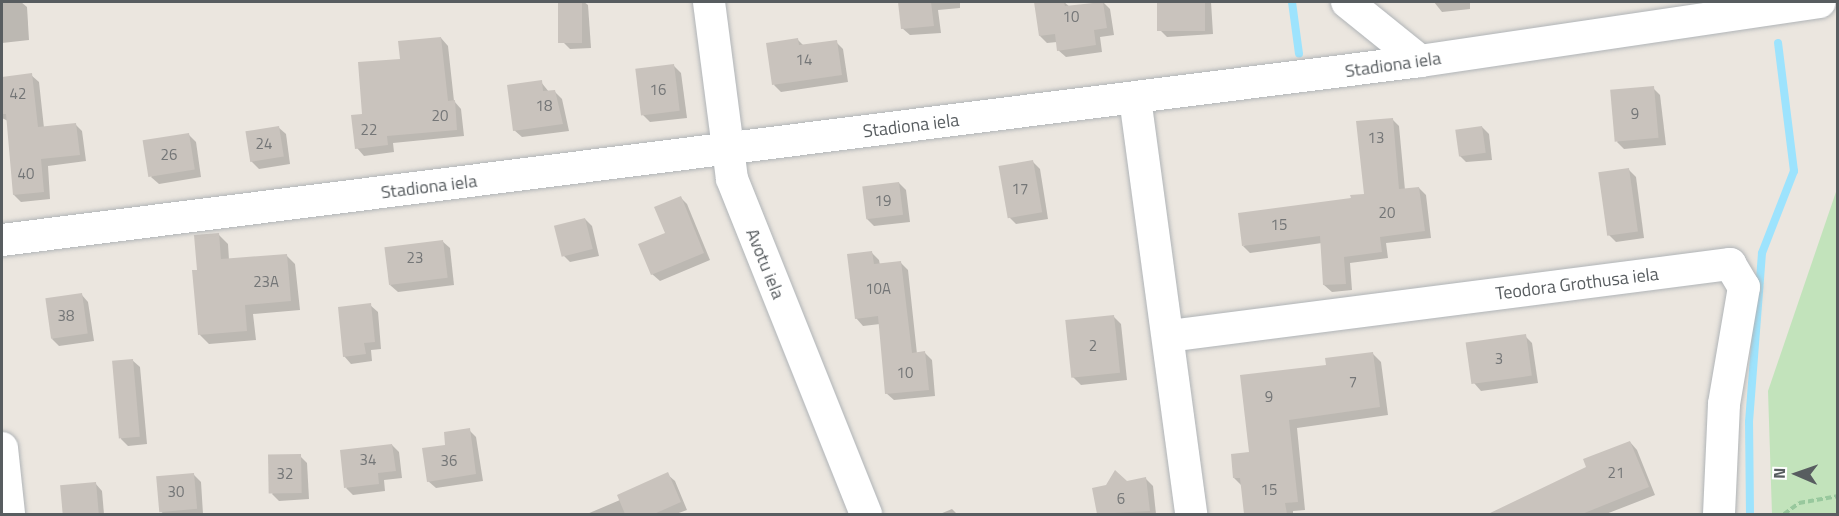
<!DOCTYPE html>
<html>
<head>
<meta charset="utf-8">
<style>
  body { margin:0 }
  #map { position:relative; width:1839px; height:516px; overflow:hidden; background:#ebe6df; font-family:"Titillium Web",sans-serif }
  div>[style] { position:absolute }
  .green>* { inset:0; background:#c2e3bb }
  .shadow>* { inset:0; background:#0003 }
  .stream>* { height:8px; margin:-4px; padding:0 4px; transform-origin:4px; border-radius:4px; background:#9de3fd }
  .building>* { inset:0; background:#c9c3bd; transform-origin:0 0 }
  .path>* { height:4px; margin-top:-2px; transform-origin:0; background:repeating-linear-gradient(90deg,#98c89d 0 6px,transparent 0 9px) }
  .roads { filter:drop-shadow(0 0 2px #b0b4b7) drop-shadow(0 0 2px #b0b4b7) }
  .street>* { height:32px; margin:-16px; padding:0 16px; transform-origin:16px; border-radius:16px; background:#fff }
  span { translate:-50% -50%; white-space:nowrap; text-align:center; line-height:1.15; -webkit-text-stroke:6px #fff; paint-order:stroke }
  .number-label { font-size:15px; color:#747677 }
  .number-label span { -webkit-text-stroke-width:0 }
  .street-label { font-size:18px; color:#585d60 }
  .frame { position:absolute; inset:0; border:3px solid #585d60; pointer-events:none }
  .north { position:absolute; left:1767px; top:444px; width:60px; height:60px; -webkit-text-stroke:4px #fff; paint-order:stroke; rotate:272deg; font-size:16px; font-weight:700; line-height:24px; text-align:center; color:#585d60 }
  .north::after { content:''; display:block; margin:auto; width:21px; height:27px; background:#585d60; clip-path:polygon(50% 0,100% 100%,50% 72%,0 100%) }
</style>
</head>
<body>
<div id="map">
  <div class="green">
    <div style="clip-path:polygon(1837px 189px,1837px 514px,1772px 514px,1768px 391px)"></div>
  </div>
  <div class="shadow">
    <div style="clip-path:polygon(2px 2px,21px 2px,27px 7px,29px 40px,2px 43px)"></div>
    <div style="clip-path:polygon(560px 2px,584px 2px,588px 5px,591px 48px,570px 49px,563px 42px)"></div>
    <div style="clip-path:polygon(900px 2px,960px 2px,960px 8px,938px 10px,941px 33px,910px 35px,902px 28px)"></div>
    <div style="clip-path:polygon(1064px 2px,1070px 7px,1103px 2px,1110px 9px,1114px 35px,1100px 37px,1102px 52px,1066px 57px,1058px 50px,1057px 42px,1047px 43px,1040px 36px,1035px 4px)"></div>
    <div style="clip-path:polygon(1158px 2px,1211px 2px,1213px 34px,1167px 37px,1160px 30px)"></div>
    <div style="clip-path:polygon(1434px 2px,1470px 2px,1470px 9px,1442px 12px)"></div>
    <div style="clip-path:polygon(441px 38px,448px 46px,454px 101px,461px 109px,464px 136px,393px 143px,394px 152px,364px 156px,357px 148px,363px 115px,401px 60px)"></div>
    <div style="clip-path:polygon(798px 40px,804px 46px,836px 42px,843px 49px,848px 82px,781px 92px,774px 85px)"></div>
    <div style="clip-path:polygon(674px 66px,681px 73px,687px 118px,650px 122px,643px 115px)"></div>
    <div style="clip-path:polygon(31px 75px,39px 82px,44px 128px,75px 124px,82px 131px,86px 161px,48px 166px,50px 199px,21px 202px,14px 195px,8px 121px,2px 118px,2px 79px)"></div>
    <div style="clip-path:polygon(541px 82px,549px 92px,554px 91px,562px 99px,569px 131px,522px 137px,514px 130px)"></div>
    <div style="clip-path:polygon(1653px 88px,1660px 95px,1666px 145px,1624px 149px,1617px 142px)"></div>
    <div style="clip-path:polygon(1392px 119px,1399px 126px,1405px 190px,1419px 188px,1426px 195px,1431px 238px,1386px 243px,1388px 258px,1350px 263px,1352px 290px,1332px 292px,1324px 285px,1322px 243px,1250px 253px,1243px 246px,1365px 195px)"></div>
    <div style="clip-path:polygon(278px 127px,286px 134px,290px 164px,259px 169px,251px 161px)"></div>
    <div style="clip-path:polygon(1482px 127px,1489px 134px,1492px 160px,1466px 162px,1459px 155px)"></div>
    <div style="clip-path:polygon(188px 134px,196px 142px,201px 177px,159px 184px,151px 177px)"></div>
    <div style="clip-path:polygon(1032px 161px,1040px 169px,1048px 219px,1016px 224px,1009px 217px)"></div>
    <div style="clip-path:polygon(1629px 170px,1636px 177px,1644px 238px,1616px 242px,1609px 235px)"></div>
    <div style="clip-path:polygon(899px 183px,906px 190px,910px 222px,874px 226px,867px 219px)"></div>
    <div style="clip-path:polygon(680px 197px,687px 204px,710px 260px,660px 281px,652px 274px)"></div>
    <div style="clip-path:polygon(585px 219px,592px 226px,599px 256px,570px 262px,563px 255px)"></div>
    <div style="clip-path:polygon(219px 235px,228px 244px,229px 260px,286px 255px,295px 264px,300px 310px,253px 314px,256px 340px,209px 344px,200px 335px,199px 271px)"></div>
    <div style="clip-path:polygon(442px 241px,450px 248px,454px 285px,398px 292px,390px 285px)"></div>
    <div style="clip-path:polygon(872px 253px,879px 260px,880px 265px,901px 263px,908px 270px,917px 354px,925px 353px,932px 360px,935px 396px,894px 400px,886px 393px,880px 324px,863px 326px,856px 318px)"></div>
    <div style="clip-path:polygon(81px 294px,88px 302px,94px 341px,59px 346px,52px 339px)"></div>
    <div style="clip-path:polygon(370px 305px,378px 312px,381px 349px,371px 350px,372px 361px,351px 364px,344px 356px)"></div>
    <div style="clip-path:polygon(1113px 316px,1121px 324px,1127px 380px,1081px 385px,1073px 377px)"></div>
    <div style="clip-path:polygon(1525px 336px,1532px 343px,1538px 383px,1481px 391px,1474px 383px)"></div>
    <div style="clip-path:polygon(1373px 354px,1381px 362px,1388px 415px,1297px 428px,1305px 510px,1293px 511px,1293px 514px,1245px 514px,1242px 486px,1234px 478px,1251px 453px,1328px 366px)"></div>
    <div style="clip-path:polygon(132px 360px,140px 367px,147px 444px,128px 446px,121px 439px)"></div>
    <div style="clip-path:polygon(469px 430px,476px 437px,483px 481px,436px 488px,428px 481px,447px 446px)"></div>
    <div style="clip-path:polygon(1630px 442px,1637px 450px,1655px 495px,1606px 514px,1526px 514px,1519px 501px,1588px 468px)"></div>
    <div style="clip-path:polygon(392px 445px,399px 452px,402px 478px,384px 480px,385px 491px,353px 495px,346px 488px)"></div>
    <div style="clip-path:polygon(300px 456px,307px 463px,309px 499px,279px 501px,272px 494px)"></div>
    <div style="clip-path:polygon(667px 474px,675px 481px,687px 510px,676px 514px,587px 514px,620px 500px)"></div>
    <div style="clip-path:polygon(194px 475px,201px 482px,203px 514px,164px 514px,160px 511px)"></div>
    <div style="clip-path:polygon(1146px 479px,1153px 486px,1156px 514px,1099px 514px,1093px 489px)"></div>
    <div style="clip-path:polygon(95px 483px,102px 491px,104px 514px,64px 514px,62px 487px)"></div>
    <div style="clip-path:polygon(952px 509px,957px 514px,940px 514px)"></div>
  </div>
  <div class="stream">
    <div style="left:1292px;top:2px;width:52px;rotate:82.3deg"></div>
    <div style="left:1750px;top:514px;width:92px;rotate:-90.6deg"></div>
    <div style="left:1749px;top:422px;width:169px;rotate:-85.6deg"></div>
    <div style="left:1762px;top:253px;width:88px;rotate:-68.7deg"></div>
    <div style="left:1794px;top:171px;width:129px;rotate:-97.1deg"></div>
  </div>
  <div class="building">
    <div style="left:558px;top:2px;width:24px;height:41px"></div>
    <div style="clip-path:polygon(898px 2px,931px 2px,934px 26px,901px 29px)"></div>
    <div style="clip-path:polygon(1034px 2px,1064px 2px,1065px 6px,1103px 2px,1107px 28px,1094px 30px,1096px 45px,1057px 51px,1055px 34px,1039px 36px)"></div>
    <div style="left:1157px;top:2px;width:48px;height:29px"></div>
    <div style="clip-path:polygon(441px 37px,448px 101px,455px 100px,457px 130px,387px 136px,388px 145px,355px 149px,351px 115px,362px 114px,358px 62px,400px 59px,398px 41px)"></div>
    <div style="clip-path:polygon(798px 38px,799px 45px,837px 40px,842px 75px,772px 85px,766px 43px)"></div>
    <div style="left:674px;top:64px;width:47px;height:39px;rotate:83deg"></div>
    <div style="clip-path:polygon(32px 73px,38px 127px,76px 123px,80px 155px,41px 159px,44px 192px,13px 195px,6px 114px,2px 114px,2px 77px)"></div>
    <div style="clip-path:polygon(542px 80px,543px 91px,555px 90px,563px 124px,513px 131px,507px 85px)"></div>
    <div style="left:1654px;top:86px;width:52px;height:44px;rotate:85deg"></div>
    <div style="clip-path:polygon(1393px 118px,1399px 189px,1419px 187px,1425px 231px,1380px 237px,1382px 252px,1344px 257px,1346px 284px,1323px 285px,1320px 236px,1242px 246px,1238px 213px,1351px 198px,1350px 195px,1364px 194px,1356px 121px)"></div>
    <div style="left:279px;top:126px;width:31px;height:34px;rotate:81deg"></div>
    <div style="left:1482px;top:126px;width:27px;height:27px;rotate:82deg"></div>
    <div style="left:189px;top:133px;width:37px;height:47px;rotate:81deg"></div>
    <div style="left:1033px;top:160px;width:53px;height:35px;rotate:80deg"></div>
    <div style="left:1629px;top:168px;width:64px;height:31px;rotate:82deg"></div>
    <div style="left:899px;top:182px;width:33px;height:37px;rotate:83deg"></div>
    <div style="clip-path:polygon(681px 196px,704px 253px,651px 275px,638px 244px,665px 233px,654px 207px)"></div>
    <div style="left:585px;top:218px;width:32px;height:32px;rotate:76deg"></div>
    <div style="clip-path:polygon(219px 233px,221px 259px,287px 254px,291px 301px,245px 305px,247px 331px,198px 335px,192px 270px,197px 270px,194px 235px)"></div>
    <div style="left:443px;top:240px;width:38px;height:59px;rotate:83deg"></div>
    <div style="clip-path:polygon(872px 251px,874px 264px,901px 261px,912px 353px,925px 351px,929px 390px,885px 394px,878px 316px,855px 319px,847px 254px)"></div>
    <div style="left:82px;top:293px;width:41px;height:37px;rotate:82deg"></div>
    <div style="clip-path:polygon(371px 303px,375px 342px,364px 343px,366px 354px,343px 357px,338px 307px)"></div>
    <div style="left:1114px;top:315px;width:58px;height:49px;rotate:84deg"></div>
    <div style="left:1526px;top:334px;width:42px;height:61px;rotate:82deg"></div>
    <div style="clip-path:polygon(1373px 352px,1380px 407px,1289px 420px,1298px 502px,1285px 503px,1287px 514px,1244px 514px,1240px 478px,1233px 478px,1231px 454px,1249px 452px,1240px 375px,1326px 365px,1325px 358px)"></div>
    <div style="left:133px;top:359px;width:78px;height:21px;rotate:85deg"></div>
    <div style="clip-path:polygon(470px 428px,476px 474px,427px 482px,422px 448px,445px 445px,444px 432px)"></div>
    <div style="clip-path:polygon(1630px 441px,1649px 487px,1582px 514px,1488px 514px,1586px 467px,1583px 459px)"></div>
    <div style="clip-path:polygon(392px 444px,396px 471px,378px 473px,379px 484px,344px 488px,340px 450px)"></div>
    <div style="left:301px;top:454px;width:39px;height:33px;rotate:89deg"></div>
    <div style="clip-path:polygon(1115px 470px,1127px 481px,1146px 477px,1150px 511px,1097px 514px,1092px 488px,1106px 485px)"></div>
    <div style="clip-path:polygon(668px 472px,681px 502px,654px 514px,625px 514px,617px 495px)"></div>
    <div style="left:194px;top:473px;width:36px;height:38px;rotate:85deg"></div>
    <div style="left:96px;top:482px;width:32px;height:36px;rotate:85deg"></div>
  </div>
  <div class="path">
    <div style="left:1784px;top:514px;width:19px;rotate:-36deg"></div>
    <div style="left:1799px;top:503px;width:40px;rotate:-10deg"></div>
  </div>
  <div class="roads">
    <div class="street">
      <div style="left:709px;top:2px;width:178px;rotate:82.6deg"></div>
      <div style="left:732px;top:179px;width:361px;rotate:68.2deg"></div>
      <div style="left:1347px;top:2px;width:94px;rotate:38.9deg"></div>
      <div style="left:1135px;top:98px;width:420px;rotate:82.3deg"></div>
      <div style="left:2px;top:240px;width:1429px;rotate:-7.19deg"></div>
      <div style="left:1420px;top:61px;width:404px;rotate:-8.4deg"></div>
      <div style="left:1169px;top:336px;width:566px;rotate:-7.31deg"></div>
      <div style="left:1730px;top:264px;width:27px;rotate:59deg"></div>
      <div style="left:1744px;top:287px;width:119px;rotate:99.7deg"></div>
      <div style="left:1724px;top:404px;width:110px;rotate:92.6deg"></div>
      <div style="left:2px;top:448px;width:66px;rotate:83.9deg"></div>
    </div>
  </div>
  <div class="number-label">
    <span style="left:1071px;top:17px">10</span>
    <span style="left:804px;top:60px">14</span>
    <span style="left:658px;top:90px">16</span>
    <span style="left:18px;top:94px">42</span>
    <span style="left:544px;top:106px">18</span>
    <span style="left:1635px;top:114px">9</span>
    <span style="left:440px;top:116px">20</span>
    <span style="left:369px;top:130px">22</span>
    <span style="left:1376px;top:138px">13</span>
    <span style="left:264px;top:144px">24</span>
    <span style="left:169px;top:155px">26</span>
    <span style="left:26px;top:174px">40</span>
    <span style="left:1020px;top:189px">17</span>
    <span style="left:883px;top:201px">19</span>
    <span style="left:1387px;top:213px">20</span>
    <span style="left:1279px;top:225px">15</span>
    <span style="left:415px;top:258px">23</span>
    <span style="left:266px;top:282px">23A</span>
    <span style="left:878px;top:289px">10A</span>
    <span style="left:66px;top:316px">38</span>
    <span style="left:1093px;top:346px">2</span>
    <span style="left:1499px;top:359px">3</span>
    <span style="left:905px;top:373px">10</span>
    <span style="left:1353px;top:382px">7</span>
    <span style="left:1269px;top:397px">9</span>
    <span style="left:368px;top:460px">34</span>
    <span style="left:449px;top:461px">36</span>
    <span style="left:1616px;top:473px">21</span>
    <span style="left:285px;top:474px">32</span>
    <span style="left:1269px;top:490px">15</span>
    <span style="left:176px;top:492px">30</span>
    <span style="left:1121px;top:499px">6</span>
  </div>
  <div class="street-label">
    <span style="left:1393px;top:65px;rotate:-8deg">Stadiona iela</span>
    <span style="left:911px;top:126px;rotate:-7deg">Stadiona iela</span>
    <span style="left:429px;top:187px;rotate:-7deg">Stadiona iela</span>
    <span style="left:765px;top:264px;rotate:68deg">Avotu iela</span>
    <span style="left:1577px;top:284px;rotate:-7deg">Teodora Grothusa iela</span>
  </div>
  <div class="frame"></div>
  <div class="north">N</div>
</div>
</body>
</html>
